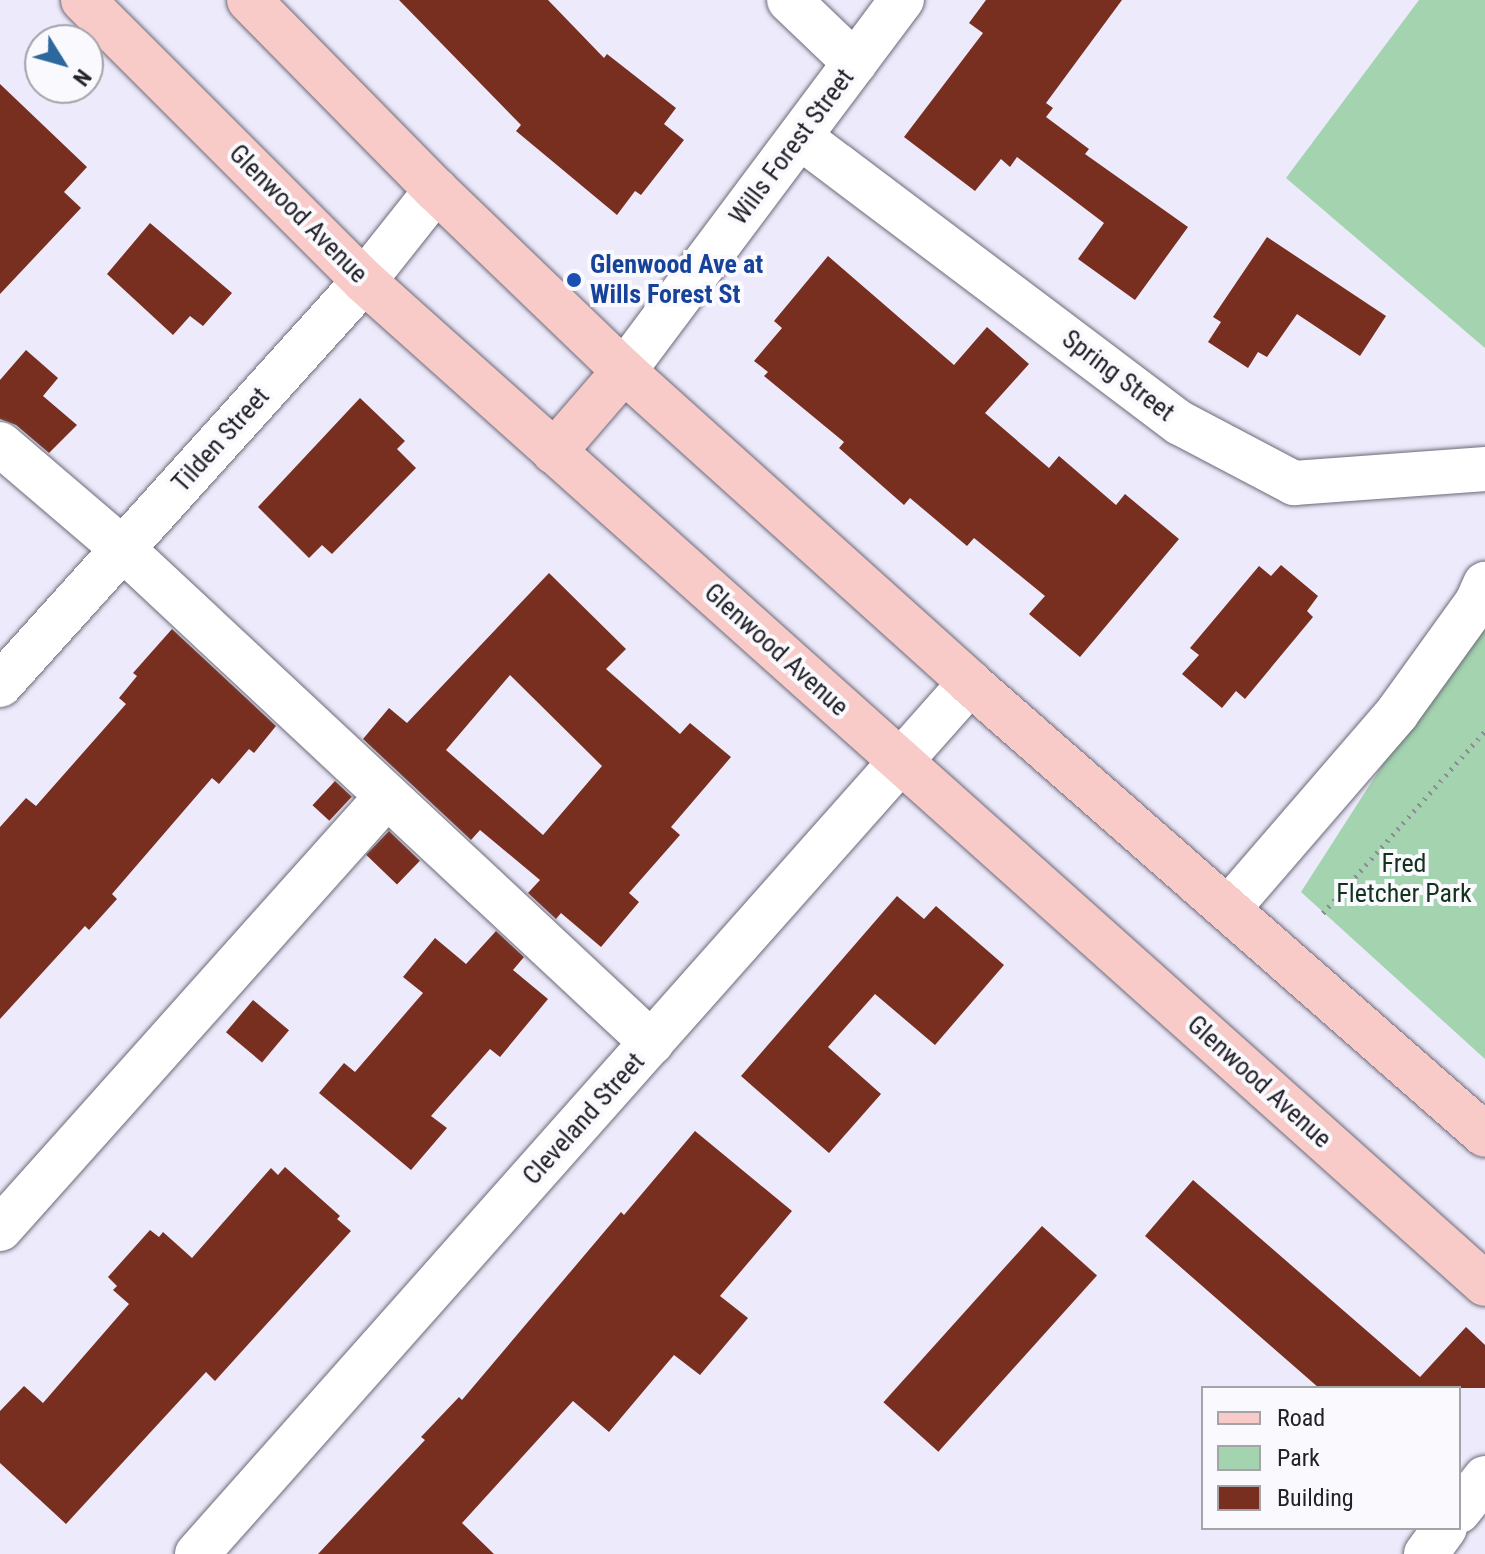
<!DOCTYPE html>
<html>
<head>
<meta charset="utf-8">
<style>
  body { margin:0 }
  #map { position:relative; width:1485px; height:1554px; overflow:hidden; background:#edeafb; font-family:"Roboto Condensed",sans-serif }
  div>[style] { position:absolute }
  .green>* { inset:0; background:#a3d3af }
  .building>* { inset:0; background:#782f20; transform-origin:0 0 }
  .path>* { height:5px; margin-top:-2.5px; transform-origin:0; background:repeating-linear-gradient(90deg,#8e8c97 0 2px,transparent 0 8px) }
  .roads { filter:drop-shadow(0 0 2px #6c6a78) drop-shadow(0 0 2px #6c6a78) }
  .minor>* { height:44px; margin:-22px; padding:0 22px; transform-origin:22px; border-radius:22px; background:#fff }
  .major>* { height:44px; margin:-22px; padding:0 22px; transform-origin:22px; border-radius:22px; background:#f8cbc8 }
  .dots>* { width:22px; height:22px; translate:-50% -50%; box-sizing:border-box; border:4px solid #faf9fd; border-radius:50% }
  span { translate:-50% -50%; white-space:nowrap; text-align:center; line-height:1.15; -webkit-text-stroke:8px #faf9fd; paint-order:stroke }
  .street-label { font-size:26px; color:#232228 }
  .transit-label { font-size:26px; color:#164399; font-weight:700 }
  .left { translate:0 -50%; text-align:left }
  .park-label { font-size:26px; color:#12321c }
  .legend { position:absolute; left:1201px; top:1386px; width:260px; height:144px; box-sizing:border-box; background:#faf9fd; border:2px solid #a4a3a8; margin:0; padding:10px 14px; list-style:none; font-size:24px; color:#232228 }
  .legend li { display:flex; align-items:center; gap:16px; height:40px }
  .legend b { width:40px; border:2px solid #a4a3a8 }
  .north { position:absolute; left:24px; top:24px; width:80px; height:80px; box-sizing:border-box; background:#faf9fd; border:2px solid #a4a3a8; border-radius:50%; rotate:127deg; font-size:22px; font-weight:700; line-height:32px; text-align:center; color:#232228 }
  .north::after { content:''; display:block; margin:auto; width:28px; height:36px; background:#2c679e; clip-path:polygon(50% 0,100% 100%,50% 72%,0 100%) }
</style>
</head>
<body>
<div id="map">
  <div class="green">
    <div style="clip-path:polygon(1419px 0,1485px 0,1485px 348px,1286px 178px)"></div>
    <div style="clip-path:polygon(1485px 605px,1485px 1059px,1301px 892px)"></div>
  </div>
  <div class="building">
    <div style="clip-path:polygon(399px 0,548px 0,604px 58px,607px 54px,676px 108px,664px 124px,684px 140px,641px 195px,635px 191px,617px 215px,516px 131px,521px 125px)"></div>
    <div style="clip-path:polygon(986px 0,1122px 0,1046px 103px,1053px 108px,1046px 117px,1089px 149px,1085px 154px,1188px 227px,1135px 300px,1078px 259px,1104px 223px,1017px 157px,1010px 167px,1001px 159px,975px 191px,904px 137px,983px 33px,969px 23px)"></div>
    <div style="clip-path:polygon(0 84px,87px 167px,64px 192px,81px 208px,0 294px)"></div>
    <div style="clip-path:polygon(150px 223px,232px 293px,203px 326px,190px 316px,173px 335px,107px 274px)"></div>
    <div style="clip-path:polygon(1267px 237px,1386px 316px,1360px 356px,1297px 314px,1267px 357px,1258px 352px,1248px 368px,1208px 342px,1221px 322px,1213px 317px)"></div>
    <div style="clip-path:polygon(828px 256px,954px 365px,987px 327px,1029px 364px,985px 413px,1049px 468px,1059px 456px,1116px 505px,1125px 494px,1179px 539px,1080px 657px,1029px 614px,1045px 596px,974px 538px,967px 546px,910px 498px,904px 505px,839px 448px,844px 442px,764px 376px,768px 372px,754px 361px,782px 328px,774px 321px)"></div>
    <div style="clip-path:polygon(26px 350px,58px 378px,43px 396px,77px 425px,49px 453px,16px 425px,0 419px,0 380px)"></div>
    <div style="clip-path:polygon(360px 398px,405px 441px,397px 449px,416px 468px,332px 554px,322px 545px,309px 558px,258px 507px)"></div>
    <div style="clip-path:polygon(1281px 565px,1318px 596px,1307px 611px,1313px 617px,1245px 699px,1236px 691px,1222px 708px,1182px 674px,1199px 655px,1190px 648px,1259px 566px,1271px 576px)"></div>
    <div style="clip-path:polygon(evenodd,549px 573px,626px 649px,606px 669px,680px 734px,690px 723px,731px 757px,671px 827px,680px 835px,629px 893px,639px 902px,601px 947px,561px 913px,556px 919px,528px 893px,540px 880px,480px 830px,471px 840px,363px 739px,389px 708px,407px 723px,549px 573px,510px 675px,602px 766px,543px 835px,446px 750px,510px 675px)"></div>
    <div style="clip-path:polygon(172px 629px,276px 726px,254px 753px,249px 749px,219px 784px,212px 778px,112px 894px,117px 899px,89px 930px,85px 926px,0 1019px,0 827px,26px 798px,36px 806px,126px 704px,119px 698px,137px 676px,133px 673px)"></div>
    <div style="left:335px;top:781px;width:23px;height:33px;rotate:43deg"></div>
    <div style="left:389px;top:831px;width:43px;height:33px;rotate:44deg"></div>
    <div style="clip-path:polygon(897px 896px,924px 919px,936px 906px,1004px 965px,935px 1045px,875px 994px,828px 1047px,881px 1094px,829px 1153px,741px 1076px)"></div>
    <div style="clip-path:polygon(496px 931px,524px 957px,513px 970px,548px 999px,500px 1057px,490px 1049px,431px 1116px,447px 1128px,411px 1170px,319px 1093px,344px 1063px,355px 1072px,423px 993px,403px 977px,435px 938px,466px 964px)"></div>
    <div style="left:253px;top:1000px;width:47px;height:42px;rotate:40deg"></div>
    <div style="clip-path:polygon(695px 1131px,792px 1211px,720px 1296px,748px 1318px,700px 1375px,674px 1355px,609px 1432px,573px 1401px,462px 1523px,494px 1554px,318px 1554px,425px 1440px,421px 1437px,459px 1397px,462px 1400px,621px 1212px,624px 1215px)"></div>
    <div style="clip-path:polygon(285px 1167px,340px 1216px,337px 1219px,351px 1231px,215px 1381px,206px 1372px,66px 1524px,0 1463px,0 1411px,24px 1386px,43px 1403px,129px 1304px,113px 1290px,117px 1286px,108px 1277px,150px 1230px,159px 1237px,163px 1232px,192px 1258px,271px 1168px,278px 1175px)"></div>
    <div style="clip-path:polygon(1193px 1180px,1420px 1377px,1466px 1327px,1485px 1345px,1485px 1388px,1319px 1388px,1145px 1236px)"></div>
    <div style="left:1042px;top:1226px;width:74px;height:237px;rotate:42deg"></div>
  </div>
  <div class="path">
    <div style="left:1323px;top:913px;width:244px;rotate:-48.3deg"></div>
  </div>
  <div class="roads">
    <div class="minor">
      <div style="left:789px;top:0;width:91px;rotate:43.7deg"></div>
      <div style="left:800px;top:137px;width:476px;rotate:37deg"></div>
      <div style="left:1180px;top:423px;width:129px;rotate:27.8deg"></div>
      <div style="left:1294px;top:483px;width:192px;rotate:-4.2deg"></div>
      <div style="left:624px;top:371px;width:464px;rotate:-53.2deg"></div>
      <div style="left:0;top:444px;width:163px;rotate:40.5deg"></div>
      <div style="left:124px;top:550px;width:722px;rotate:43.04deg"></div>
      <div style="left:0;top:685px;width:544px;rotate:-47.98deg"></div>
      <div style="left:364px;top:281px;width:116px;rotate:-51.6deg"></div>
      <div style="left:1228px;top:909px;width:259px;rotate:-49.2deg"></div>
      <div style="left:1397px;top:713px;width:137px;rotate:-54.2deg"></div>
      <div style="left:1477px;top:602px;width:20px;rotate:-66deg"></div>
      <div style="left:0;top:1229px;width:581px;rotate:-48.21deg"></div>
      <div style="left:1459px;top:1511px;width:42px;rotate:-51.8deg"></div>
      <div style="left:197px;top:1554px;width:1165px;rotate:-48.41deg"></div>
      <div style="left:1426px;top:1554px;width:32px;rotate:-54deg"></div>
    </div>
    <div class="major">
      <div style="left:83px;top:0;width:397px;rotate:45deg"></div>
      <div style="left:364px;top:281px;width:1504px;rotate:41.82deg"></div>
      <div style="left:249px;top:0;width:267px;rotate:45.5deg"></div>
      <div style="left:436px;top:190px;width:261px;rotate:43.9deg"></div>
      <div style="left:624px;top:371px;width:466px;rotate:42deg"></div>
      <div style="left:970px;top:683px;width:685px;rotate:41.27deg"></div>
      <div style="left:554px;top:452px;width:107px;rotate:-49.2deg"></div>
    </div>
  </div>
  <div class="dots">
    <div style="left:574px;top:280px;background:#1a4fb4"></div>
  </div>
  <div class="street-label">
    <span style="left:792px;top:147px;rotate:-53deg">Wills Forest Street</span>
    <span style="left:298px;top:214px;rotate:45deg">Glenwood Avenue</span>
    <span style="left:1118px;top:376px;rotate:37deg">Spring Street</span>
    <span style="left:221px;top:440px;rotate:-48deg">Tilden Street</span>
    <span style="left:776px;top:650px;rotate:42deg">Glenwood Avenue</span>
    <span style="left:1259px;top:1082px;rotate:42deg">Glenwood Avenue</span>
    <span style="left:584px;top:1119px;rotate:-48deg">Cleveland Street</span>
  </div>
  <div class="transit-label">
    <span class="left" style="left:590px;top:280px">Glenwood Ave at<br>Wills Forest St</span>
  </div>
  <div class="park-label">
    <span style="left:1404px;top:879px">Fred<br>Fletcher Park</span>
  </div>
  <ul class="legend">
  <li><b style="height:10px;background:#f8cbc8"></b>Road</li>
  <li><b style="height:22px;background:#a3d3af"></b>Park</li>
  <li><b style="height:22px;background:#782f20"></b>Building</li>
  </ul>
  <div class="north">N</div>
</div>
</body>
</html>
